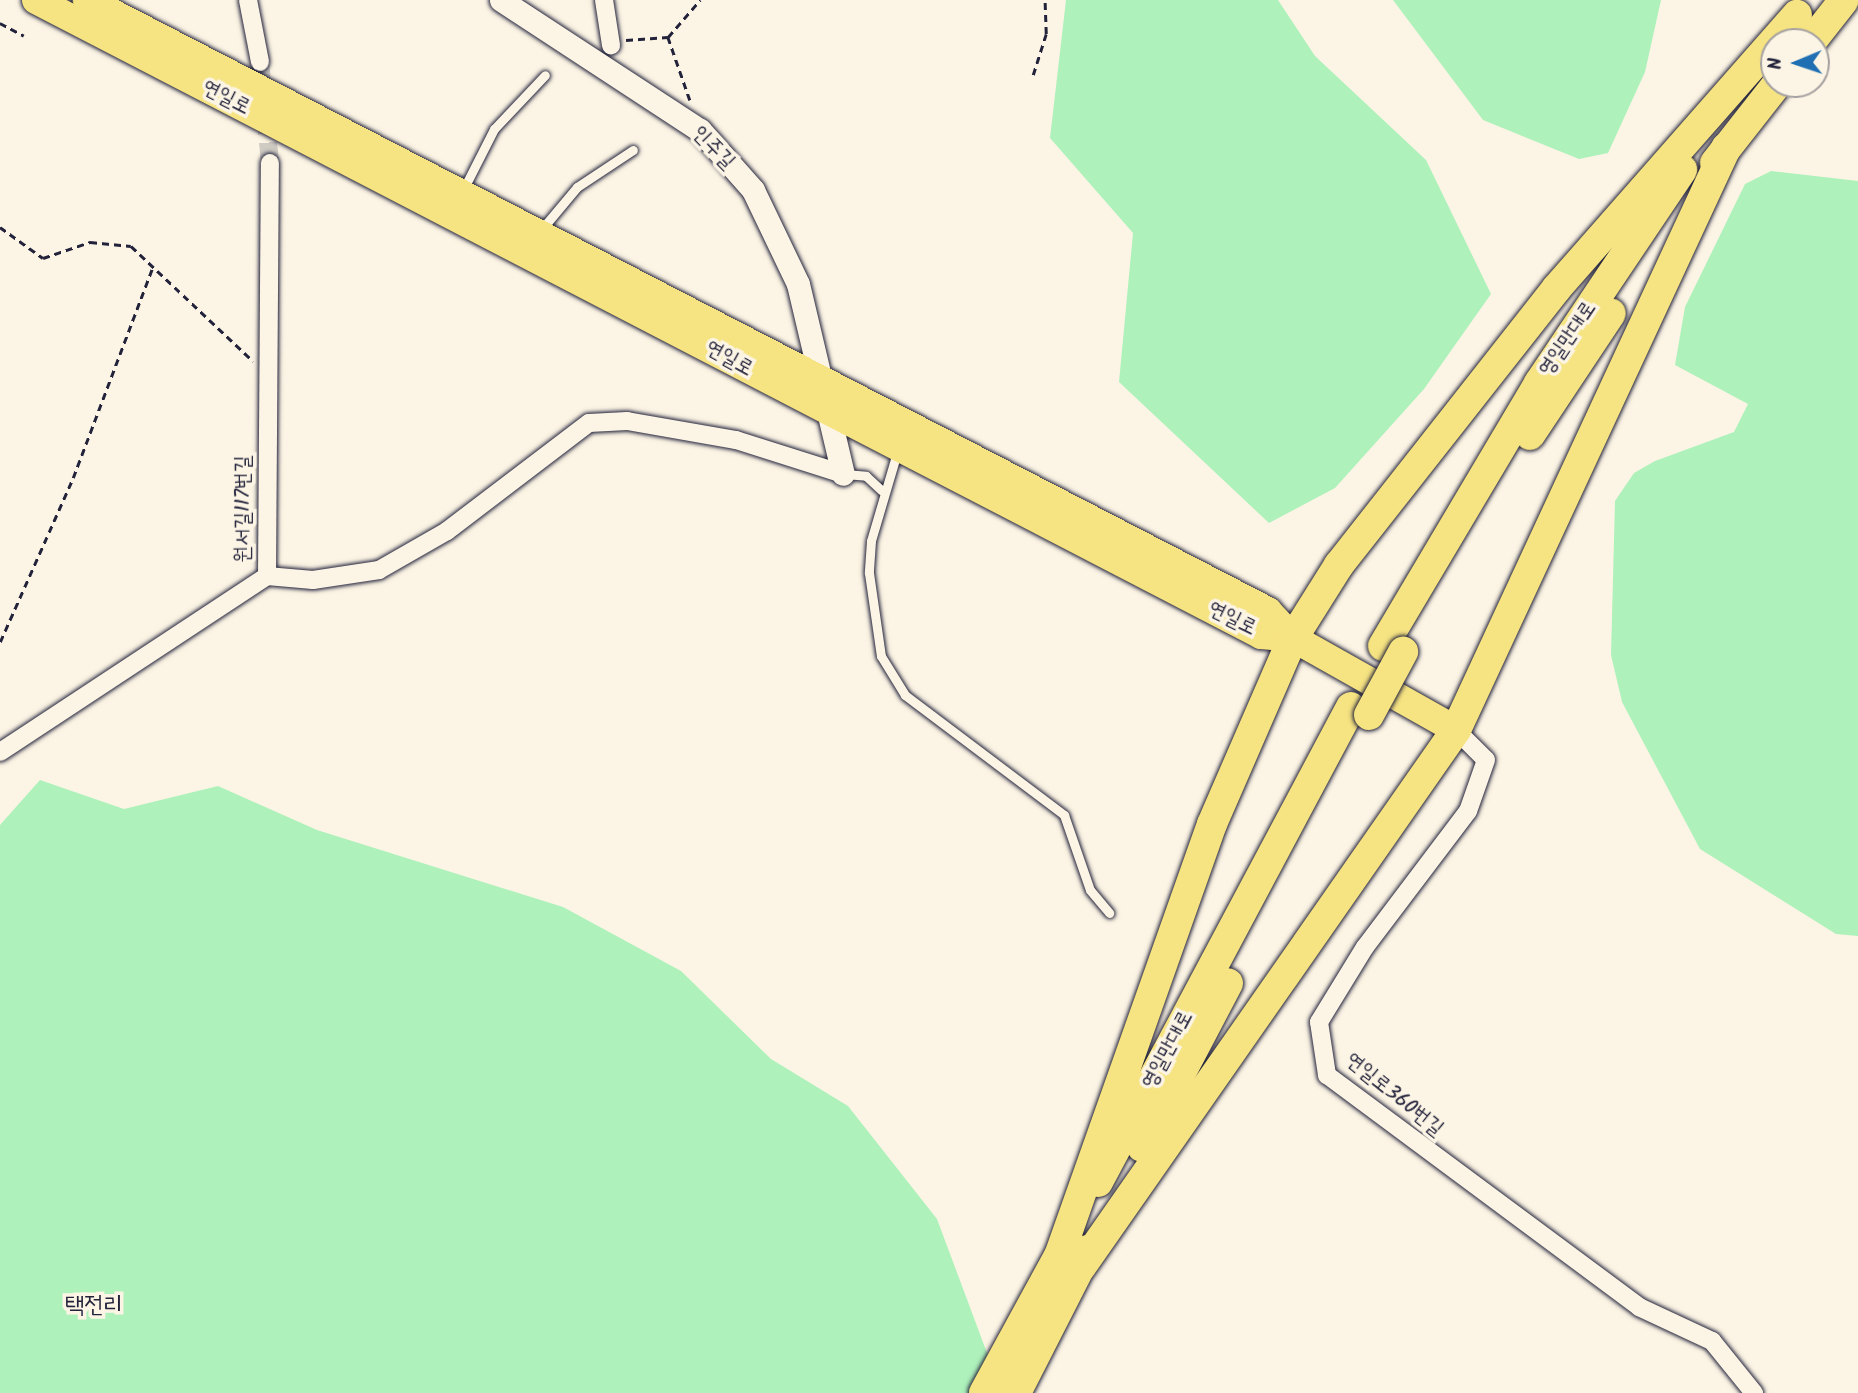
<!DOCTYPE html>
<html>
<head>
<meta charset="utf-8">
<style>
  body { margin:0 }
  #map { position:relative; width:1858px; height:1393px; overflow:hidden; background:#fcf5e5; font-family:Kalam,"Poor Story",sans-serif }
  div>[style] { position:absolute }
  .green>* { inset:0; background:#aef1bb }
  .minor-tunnel>* { height:18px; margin-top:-9px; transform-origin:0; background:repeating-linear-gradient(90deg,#d0cbc3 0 18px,transparent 0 27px) }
  .path>* { height:2.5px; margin-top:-1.25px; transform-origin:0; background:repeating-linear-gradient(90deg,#22223b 0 7px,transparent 0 12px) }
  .roads { filter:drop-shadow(0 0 2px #22223b) drop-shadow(0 0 2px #22223b) }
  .service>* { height:9px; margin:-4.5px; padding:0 4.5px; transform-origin:4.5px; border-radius:4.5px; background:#fcf5e5 }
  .minor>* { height:18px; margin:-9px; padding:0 9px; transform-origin:9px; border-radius:9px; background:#fcf5e5 }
  .tertiary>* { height:23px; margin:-11.5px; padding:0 11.5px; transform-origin:11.5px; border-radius:11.5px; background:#fcf5e5 }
  .primary>* { height:28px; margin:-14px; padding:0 14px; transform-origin:14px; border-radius:14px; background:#f6e381 }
  .trunk>* { height:30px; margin:-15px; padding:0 15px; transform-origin:15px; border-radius:15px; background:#f6e381 }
  .bridges { filter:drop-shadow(0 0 2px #22223b) drop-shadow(0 0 2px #22223b) }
  .trunk-bridge>* { height:30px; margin:-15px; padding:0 15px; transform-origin:15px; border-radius:15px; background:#f6e381 }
  span { translate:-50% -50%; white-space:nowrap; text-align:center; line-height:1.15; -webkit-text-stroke:7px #fcf5e5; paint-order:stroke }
  .street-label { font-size:21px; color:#22223b }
  .quarter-label { font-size:24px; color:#22223b }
  .north { position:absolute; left:1760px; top:28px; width:70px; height:70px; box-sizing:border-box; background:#fcf5e5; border:2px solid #a5a1a1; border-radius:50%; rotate:268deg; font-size:19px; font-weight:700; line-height:28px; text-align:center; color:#22223b }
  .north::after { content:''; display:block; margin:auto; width:24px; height:32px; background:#1f6fb2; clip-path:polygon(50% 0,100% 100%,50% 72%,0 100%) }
</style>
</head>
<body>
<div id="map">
  <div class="green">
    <div style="clip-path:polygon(1066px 0,1278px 0,1315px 56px,1426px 160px,1491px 294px,1424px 389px,1335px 488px,1269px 523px,1119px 382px,1133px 233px,1050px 138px)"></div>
    <div style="clip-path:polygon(1393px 0,1661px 0,1645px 72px,1608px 153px,1579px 159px,1483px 120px)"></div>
    <div style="clip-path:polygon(1771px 171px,1858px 181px,1858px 936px,1836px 934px,1700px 849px,1622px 702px,1611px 655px,1615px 501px,1634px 473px,1655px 461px,1734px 432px,1748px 404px,1675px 365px,1685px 307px,1745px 184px)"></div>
    <div style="clip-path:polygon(40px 780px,124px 809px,218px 786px,317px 830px,563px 907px,681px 971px,771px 1059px,848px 1106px,937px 1219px,1002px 1393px,0 1393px,0 825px)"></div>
  </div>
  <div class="minor-tunnel">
    <div style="left:260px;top:62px;width:101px;rotate:84.3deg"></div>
  </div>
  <div class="path">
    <div style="left:0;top:23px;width:27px;rotate:28deg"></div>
    <div style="left:668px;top:37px;width:49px;rotate:-49.1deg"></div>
    <div style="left:626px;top:40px;width:42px;rotate:-4.1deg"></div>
    <div style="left:668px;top:37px;width:67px;rotate:70.8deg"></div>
    <div style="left:1033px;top:75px;width:43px;rotate:-72.4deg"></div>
    <div style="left:1046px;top:34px;width:34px;rotate:-92deg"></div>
    <div style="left:0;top:227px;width:53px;rotate:35.8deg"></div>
    <div style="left:43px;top:258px;width:50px;rotate:-18.8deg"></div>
    <div style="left:90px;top:242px;width:41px;rotate:5.6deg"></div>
    <div style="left:131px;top:246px;width:168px;rotate:43.3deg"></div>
    <div style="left:0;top:642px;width:180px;rotate:-66deg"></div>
    <div style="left:73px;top:478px;width:223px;rotate:-69.3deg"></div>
  </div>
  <div class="roads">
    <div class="service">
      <div style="left:462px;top:192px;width:71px;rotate:-63.1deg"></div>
      <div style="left:494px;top:129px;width:74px;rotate:-46.6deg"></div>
      <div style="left:541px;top:230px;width:56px;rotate:-50.1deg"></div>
      <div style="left:577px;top:187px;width:67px;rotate:-33.5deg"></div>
      <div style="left:898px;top:449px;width:96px;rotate:106.4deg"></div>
      <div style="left:871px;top:541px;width:32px;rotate:94deg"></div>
      <div style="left:869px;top:573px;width:84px;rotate:81.8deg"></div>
      <div style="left:881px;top:656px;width:46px;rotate:58.4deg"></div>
      <div style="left:905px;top:695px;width:199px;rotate:37deg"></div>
      <div style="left:1064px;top:815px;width:79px;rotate:70.9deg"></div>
      <div style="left:1090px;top:890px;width:30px;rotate:50deg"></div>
      <div style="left:845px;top:474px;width:21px;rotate:5deg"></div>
      <div style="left:866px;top:476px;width:21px;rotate:43deg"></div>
    </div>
    <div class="minor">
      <div style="left:248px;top:0;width:63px;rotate:79deg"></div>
      <div style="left:604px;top:0;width:46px;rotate:81.2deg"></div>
      <div style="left:267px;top:576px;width:46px;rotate:5deg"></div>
      <div style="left:313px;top:580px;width:67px;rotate:-8.6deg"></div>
      <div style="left:379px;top:570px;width:78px;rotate:-29.8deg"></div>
      <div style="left:447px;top:531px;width:178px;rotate:-37.3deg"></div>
      <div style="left:589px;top:423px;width:38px;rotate:-3deg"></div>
      <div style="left:627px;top:421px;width:111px;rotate:9.9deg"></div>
      <div style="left:736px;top:440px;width:112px;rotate:17.6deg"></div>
      <div style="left:1456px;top:730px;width:42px;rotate:45deg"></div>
      <div style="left:1486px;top:760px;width:54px;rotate:109.4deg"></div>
      <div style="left:1468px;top:811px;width:171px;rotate:127.1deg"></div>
      <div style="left:1365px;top:947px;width:88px;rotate:121.5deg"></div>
      <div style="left:1319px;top:1022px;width:54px;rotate:81.4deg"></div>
      <div style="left:1327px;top:1075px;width:389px;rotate:36.6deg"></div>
      <div style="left:1639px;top:1307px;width:81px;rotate:25deg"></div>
      <div style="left:1712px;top:1341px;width:67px;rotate:51.1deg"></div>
      <div style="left:0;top:752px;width:320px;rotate:-33.4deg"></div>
      <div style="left:267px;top:576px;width:413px;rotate:-89.6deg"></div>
    </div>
    <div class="tertiary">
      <div style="left:501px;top:0;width:238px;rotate:33.2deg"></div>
      <div style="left:700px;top:130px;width:80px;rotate:48.5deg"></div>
      <div style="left:753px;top:190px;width:104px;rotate:64.4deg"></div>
      <div style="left:798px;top:284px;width:195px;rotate:76.7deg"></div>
    </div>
    <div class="primary">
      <div style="left:36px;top:0;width:1380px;rotate:27.4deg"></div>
      <div style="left:1261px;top:635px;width:32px;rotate:5deg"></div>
      <div style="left:1293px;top:638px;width:37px;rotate:-133deg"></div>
      <div style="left:1268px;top:611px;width:1330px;rotate:-152.64deg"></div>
      <div style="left:1293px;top:638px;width:187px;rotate:29.4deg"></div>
    </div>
    <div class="trunk">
      <div style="left:1811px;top:42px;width:53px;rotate:-51.8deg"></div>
      <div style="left:1715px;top:163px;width:100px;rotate:-51.9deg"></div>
      <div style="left:1530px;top:435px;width:146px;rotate:-56.4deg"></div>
      <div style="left:1383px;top:646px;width:306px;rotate:-59.3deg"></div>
      <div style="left:1539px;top:383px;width:257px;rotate:-56.1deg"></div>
      <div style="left:1142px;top:1147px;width:185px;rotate:-62.3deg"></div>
      <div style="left:1098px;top:1182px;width:538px;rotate:-61.96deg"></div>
      <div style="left:1059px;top:1256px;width:458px;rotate:-70.5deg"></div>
      <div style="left:1212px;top:824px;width:203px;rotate:-66.5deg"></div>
      <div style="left:1293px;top:638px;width:86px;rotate:-57.8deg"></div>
      <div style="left:1339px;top:565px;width:351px;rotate:-51.8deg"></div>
      <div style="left:1556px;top:289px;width:365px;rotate:-48.7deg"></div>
      <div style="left:1081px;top:1267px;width:655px;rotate:-55.07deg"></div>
      <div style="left:1456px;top:730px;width:642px;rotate:-65.11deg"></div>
      <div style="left:984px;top:1393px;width:175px;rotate:-61.4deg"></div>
      <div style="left:1016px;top:1393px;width:161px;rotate:-63deg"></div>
    </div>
  </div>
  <div class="bridges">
    <div class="trunk-bridge">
      <div style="left:1369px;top:715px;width:72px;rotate:-61.6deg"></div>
    </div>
  </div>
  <div class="street-label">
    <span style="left:226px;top:98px;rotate:27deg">연일로</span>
    <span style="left:713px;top:148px;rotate:46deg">인주길</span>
    <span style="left:1568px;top:339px;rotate:-56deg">영일만대로</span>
    <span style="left:729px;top:359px;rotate:29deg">연일로</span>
    <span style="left:244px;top:509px;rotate:-90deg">원서길117번길</span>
    <span style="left:1232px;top:619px;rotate:26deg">연일로</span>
    <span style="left:1168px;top:1050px;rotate:-62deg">영일만대로</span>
    <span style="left:1394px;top:1095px;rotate:39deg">연일로360번길</span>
  </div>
  <div class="quarter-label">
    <span style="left:94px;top:1306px">택전리</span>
  </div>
  <div class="north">N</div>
</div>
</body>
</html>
